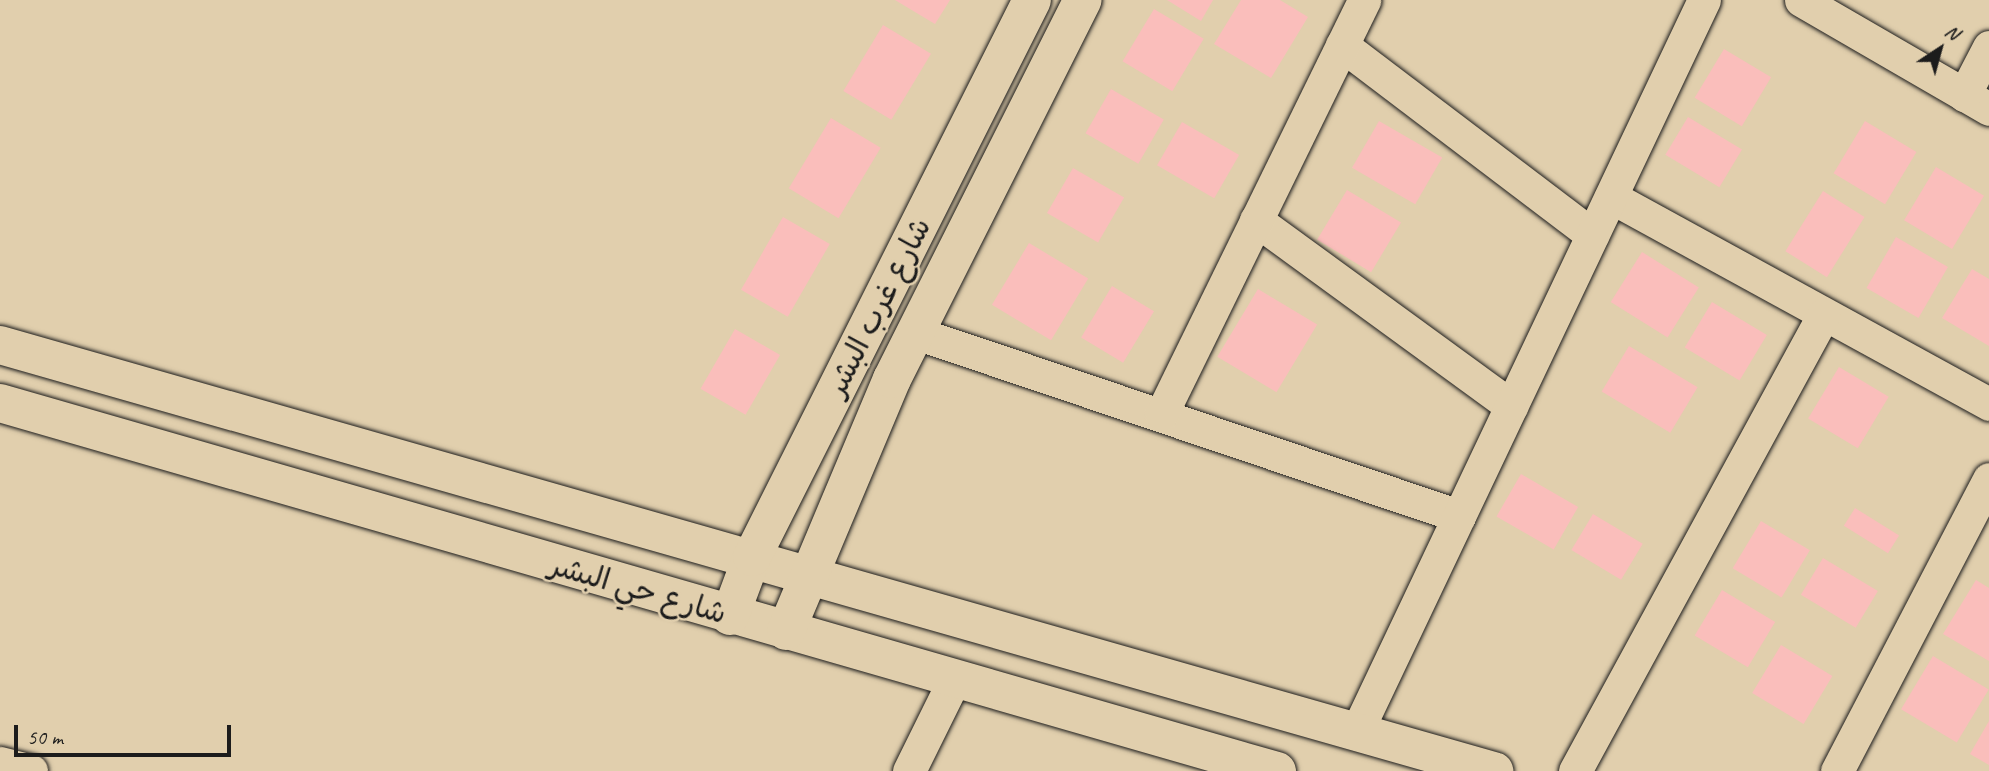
<!DOCTYPE html>
<html>
<head>
<meta charset="utf-8">
<style>
  body { margin:0 }
  #map { position:relative; width:1989px; height:771px; overflow:hidden; background:#e1cfad; font-family:Caveat,"Playpen Sans Arabic",sans-serif }
  div>[style] { position:absolute }
  .building>* { inset:0; background:#fabebb; transform-origin:0 0 }
  .roads { filter:drop-shadow(0 0 2px #1c1c1c) drop-shadow(0 0 2px #1c1c1c) }
  .minor>* { height:33px; margin:-16.5px; padding:0 16.5px; transform-origin:16.5px; border-radius:16.5px; background:#e1cfad }
  .tertiary>* { height:38px; margin:-19px; padding:0 19px; transform-origin:19px; border-radius:19px; background:#e1cfad }
  span { translate:-50% -50%; white-space:nowrap; text-align:center; line-height:1.15; -webkit-text-stroke:5px #e1cfad; paint-order:stroke }
  .street-label { font-size:30px; color:#1c1c1c }
  .north { position:absolute; left:1905px; top:14px; width:70px; height:70px; -webkit-text-stroke:5px #e1cfad; paint-order:stroke; rotate:36deg; font-size:19px; font-weight:700; line-height:28px; text-align:center; color:#1c1c1c }
  .north::after { content:''; display:block; margin:auto; width:24px; height:32px; background:#1c1c1c; clip-path:polygon(50% 0,100% 100%,50% 72%,0 100%) }
  .scale { position:absolute; left:14px; top:725px; width:217px; height:32px; box-sizing:border-box; border:4px solid #1c1c1c; border-top:0; padding-left:9px; font-size:21px; line-height:24px; white-space:nowrap; color:#1c1c1c; -webkit-text-stroke:5px #e1cfad; paint-order:stroke }
</style>
</head>
<body>
<div id="map">
  <div class="building">
    <div style="clip-path:polygon(895px 0,950px 0,935px 24px)"></div>
    <div style="clip-path:polygon(1167px 0,1213px 0,1201px 21px)"></div>
    <div style="clip-path:polygon(1241px 0,1280px 0,1308px 17px,1271px 78px,1214px 44px)"></div>
    <div style="left:1154px;top:9px;width:58px;height:61px;rotate:31deg"></div>
    <div style="left:883px;top:25px;width:56px;height:77px;rotate:31deg"></div>
    <div style="left:1724px;top:49px;width:55px;height:57px;rotate:31deg"></div>
    <div style="left:1111px;top:89px;width:61px;height:51px;rotate:30deg"></div>
    <div style="left:1688px;top:117px;width:63px;height:44px;rotate:31deg"></div>
    <div style="left:831px;top:118px;width:58px;height:82px;rotate:31deg"></div>
    <div style="left:1379px;top:121px;width:73px;height:54px;rotate:30deg"></div>
    <div style="left:1865px;top:121px;width:60px;height:61px;rotate:31deg"></div>
    <div style="left:1182px;top:122px;width:66px;height:50px;rotate:30deg"></div>
    <div style="left:1936px;top:167px;width:56px;height:62px;rotate:31deg"></div>
    <div style="left:1073px;top:168px;width:59px;height:52px;rotate:30deg"></div>
    <div style="left:1347px;top:190px;width:63px;height:58px;rotate:31deg"></div>
    <div style="left:1823px;top:191px;width:49px;height:71px;rotate:32deg"></div>
    <div style="left:783px;top:217px;width:54px;height:84px;rotate:30deg"></div>
    <div style="left:1896px;top:237px;width:60px;height:59px;rotate:30deg"></div>
    <div style="left:1029px;top:243px;width:69px;height:72px;rotate:31deg"></div>
    <div style="left:1642px;top:252px;width:67px;height:59px;rotate:32deg"></div>
    <div style="clip-path:polygon(1972px 269px,1989px 279px,1989px 346px,1942px 318px)"></div>
    <div style="left:1112px;top:286px;width:49px;height:60px;rotate:31deg"></div>
    <div style="left:1258px;top:289px;width:69px;height:79px;rotate:31deg"></div>
    <div style="left:1712px;top:302px;width:64px;height:53px;rotate:31deg"></div>
    <div style="left:735px;top:329px;width:52px;height:69px;rotate:30deg"></div>
    <div style="left:1629px;top:346px;width:80px;height:53px;rotate:31deg"></div>
    <div style="left:1839px;top:367px;width:58px;height:60px;rotate:31deg"></div>
    <div style="left:1521px;top:474px;width:66px;height:49px;rotate:30deg"></div>
    <div style="left:1855px;top:508px;width:52px;height:21px;rotate:32deg"></div>
    <div style="left:1593px;top:514px;width:58px;height:42px;rotate:31deg"></div>
    <div style="left:1761px;top:521px;width:57px;height:55px;rotate:31deg"></div>
    <div style="left:1823px;top:558px;width:64px;height:43px;rotate:31deg"></div>
    <div style="clip-path:polygon(1976px 580px,1989px 588px,1989px 661px,1943px 634px)"></div>
    <div style="left:1722px;top:590px;width:62px;height:53px;rotate:31deg"></div>
    <div style="left:1781px;top:645px;width:60px;height:56px;rotate:31deg"></div>
    <div style="left:1933px;top:656px;width:65px;height:62px;rotate:31deg"></div>
    <div style="clip-path:polygon(1989px 721px,1989px 765px,1970px 754px)"></div>
  </div>
  <div class="roads">
    <div class="minor">
      <div style="left:1801px;top:0;width:217px;rotate:30.1deg"></div>
      <div style="left:1342px;top:45px;width:314px;rotate:37.2deg"></div>
      <div style="left:1964px;top:95px;width:54px;rotate:-62.5deg"></div>
      <div style="left:1611px;top:197px;width:431px;rotate:28.7deg"></div>
      <div style="left:1256px;top:220px;width:316px;rotate:36.1deg"></div>
      <div style="left:916px;top:333px;width:573px;rotate:18.62deg"></div>
      <div style="left:1161px;top:415px;width:462px;rotate:-63.9deg"></div>
      <div style="left:1357px;top:731px;width:809px;rotate:-64.61deg"></div>
      <div style="left:0;top:763px;width:32px;rotate:14deg"></div>
      <div style="left:909px;top:771px;width:104px;rotate:-63.7deg"></div>
      <div style="left:1575px;top:771px;width:520px;rotate:-61.42deg"></div>
      <div style="left:1837px;top:771px;width:329px;rotate:-62.5deg"></div>
    </div>
    <div class="tertiary">
      <div style="left:0;top:345px;width:1554px;rotate:15.92deg"></div>
      <div style="left:0;top:403px;width:1329px;rotate:16.08deg"></div>
      <div style="left:730px;top:616px;width:63px;rotate:-69.6deg"></div>
      <div style="left:752px;top:557px;width:623px;rotate:-63.31deg"></div>
      <div style="left:786px;top:631px;width:273px;rotate:-67.2deg"></div>
      <div style="left:892px;top:379px;width:424px;rotate:-63.3deg"></div>
    </div>
  </div>
  <div class="street-label">
    <span style="left:878px;top:307px;rotate:-63deg">شارع غرب البشر</span>
    <span style="left:638px;top:589px;rotate:16deg">شارع حي البشر</span>
  </div>
  <div class="north">N</div>
  <div class="scale">50 m</div>
</div>
</body>
</html>
